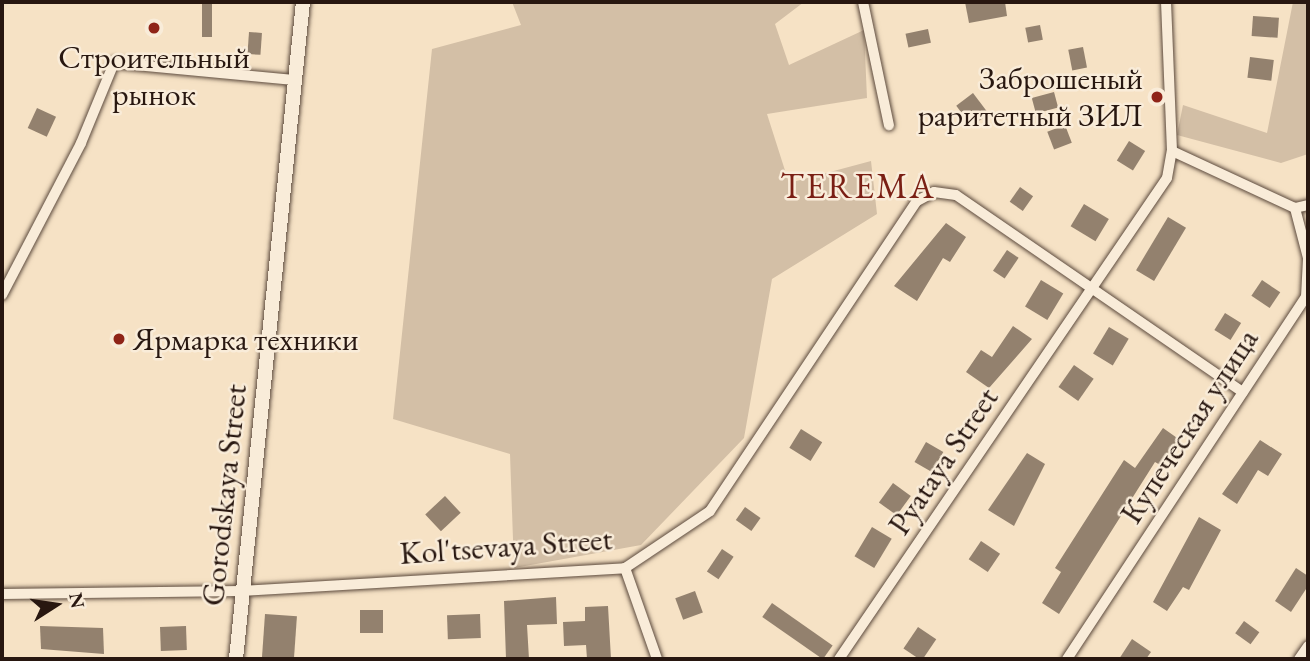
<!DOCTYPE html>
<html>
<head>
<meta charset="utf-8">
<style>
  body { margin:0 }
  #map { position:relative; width:1310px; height:661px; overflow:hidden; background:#f6e2c5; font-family:"EB Garamond",serif }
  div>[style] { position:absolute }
  .green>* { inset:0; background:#d3bfa6 }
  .building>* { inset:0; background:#93816e; transform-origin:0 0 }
  .roads { filter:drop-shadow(0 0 2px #5c4a3d) drop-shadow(0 0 2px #5c4a3d) }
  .street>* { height:10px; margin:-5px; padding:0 5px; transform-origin:5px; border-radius:5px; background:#f9ecd9 }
  .secondary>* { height:14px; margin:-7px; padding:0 7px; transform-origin:7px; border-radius:7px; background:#f9ecd9 }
  .dots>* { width:19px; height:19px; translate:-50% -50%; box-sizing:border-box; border:4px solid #f9ecd9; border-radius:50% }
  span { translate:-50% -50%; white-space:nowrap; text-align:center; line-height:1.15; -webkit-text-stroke:5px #f9ecd9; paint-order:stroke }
  .poi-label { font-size:32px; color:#281710 }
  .right { translate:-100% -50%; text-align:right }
  .left { translate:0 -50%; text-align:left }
  .street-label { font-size:32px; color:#281710 }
  .quarter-label { font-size:35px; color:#7a1f14; letter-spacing:2px }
  .frame { position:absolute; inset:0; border:4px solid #281710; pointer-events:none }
  .north { position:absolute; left:21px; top:570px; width:70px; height:70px; -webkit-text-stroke:5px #f9ecd9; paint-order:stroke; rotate:78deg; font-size:19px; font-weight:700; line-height:28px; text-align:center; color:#281710 }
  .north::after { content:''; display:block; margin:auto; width:24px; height:32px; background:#281710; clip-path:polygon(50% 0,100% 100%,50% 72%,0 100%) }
</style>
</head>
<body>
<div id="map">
  <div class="green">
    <div style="clip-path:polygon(512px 2px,804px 2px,775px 24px,789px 65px,864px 30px,867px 98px,767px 114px,789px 183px,871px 161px,877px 214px,772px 279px,744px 438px,641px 545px,514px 568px,510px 454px,393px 419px,432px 49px,521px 25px)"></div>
    <div style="clip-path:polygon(1293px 2px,1308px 2px,1308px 154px,1281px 163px,1177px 135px,1183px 105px,1267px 133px)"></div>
  </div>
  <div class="building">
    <div style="left:202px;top:2px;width:10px;height:35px"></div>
    <div style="clip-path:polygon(965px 2px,1005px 2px,1007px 16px,969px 23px)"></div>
    <div style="left:1253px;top:16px;width:26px;height:20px;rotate:4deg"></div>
    <div style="left:1040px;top:25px;width:15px;height:15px;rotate:79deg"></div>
    <div style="left:928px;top:29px;width:14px;height:23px;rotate:78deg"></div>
    <div style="left:249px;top:32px;width:13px;height:22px;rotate:4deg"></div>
    <div style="left:1083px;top:47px;width:21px;height:15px;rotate:79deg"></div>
    <div style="left:1250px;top:57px;width:24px;height:21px;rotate:7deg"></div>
    <div style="left:1054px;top:92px;width:16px;height:23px;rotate:75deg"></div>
    <div style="left:973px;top:93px;width:26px;height:21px;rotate:53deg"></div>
    <div style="left:37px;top:108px;width:21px;height:22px;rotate:25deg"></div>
    <div style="left:1065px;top:125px;width:19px;height:19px;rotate:69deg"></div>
    <div style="left:1129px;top:141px;width:19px;height:23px;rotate:32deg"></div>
    <div style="left:1020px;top:187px;width:16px;height:18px;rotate:35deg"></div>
    <div style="left:1084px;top:204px;width:29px;height:26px;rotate:31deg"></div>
    <div style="left:1168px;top:217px;width:21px;height:62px;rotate:31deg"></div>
    <div style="clip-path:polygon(946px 223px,966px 237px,950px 262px,943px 258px,917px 301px,894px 286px)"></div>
    <div style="left:1007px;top:250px;width:14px;height:25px;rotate:34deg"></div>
    <div style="left:1041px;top:280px;width:26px;height:31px;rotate:31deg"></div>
    <div style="left:1262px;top:280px;width:22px;height:19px;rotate:34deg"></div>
    <div style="left:1225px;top:313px;width:19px;height:20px;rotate:32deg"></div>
    <div style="clip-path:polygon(1013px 326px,1032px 339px,989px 388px,966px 372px,981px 350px,992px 357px)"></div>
    <div style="left:1109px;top:327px;width:23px;height:31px;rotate:31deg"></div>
    <div style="left:1074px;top:365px;width:24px;height:27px;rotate:35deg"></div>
    <div style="clip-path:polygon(1163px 428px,1180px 440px,1162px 466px,1155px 462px,1059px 614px,1042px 603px,1061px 572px,1055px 568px,1124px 460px,1135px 468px)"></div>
    <div style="left:801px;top:429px;width:25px;height:22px;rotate:32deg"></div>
    <div style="clip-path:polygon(1260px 440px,1282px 454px,1268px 476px,1258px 470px,1237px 504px,1222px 494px)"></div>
    <div style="left:926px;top:442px;width:20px;height:23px;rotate:30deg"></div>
    <div style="clip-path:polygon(1027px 453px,1045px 464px,1014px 526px,988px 510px)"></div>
    <div style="left:893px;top:483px;width:22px;height:24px;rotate:36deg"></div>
    <div style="left:445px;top:496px;width:23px;height:27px;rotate:47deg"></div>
    <div style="left:745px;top:507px;width:19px;height:16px;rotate:35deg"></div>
    <div style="clip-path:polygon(1199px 517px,1221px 530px,1189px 590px,1183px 587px,1167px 611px,1153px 602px)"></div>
    <div style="left:872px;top:527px;width:23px;height:34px;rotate:31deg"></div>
    <div style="left:981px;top:541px;width:23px;height:22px;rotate:34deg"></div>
    <div style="left:722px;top:549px;width:14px;height:27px;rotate:34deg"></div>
    <div style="clip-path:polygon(1296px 568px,1308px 576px,1308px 586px,1291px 612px,1275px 601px)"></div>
    <div style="left:695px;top:591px;width:23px;height:21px;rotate:70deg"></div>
    <div style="clip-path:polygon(556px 597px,557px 624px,527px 625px,529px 659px,506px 659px,504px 601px)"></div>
    <div style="left:772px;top:603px;width:74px;height:17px;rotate:35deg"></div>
    <div style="clip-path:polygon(608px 606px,611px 659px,587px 659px,586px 645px,564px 646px,563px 622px,585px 621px,585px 607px)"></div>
    <div style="left:360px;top:610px;width:23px;height:23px"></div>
    <div style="left:265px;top:614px;width:32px;height:45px;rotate:4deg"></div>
    <div style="left:480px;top:614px;width:24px;height:33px;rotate:88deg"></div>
    <div style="left:1244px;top:621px;width:19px;height:15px;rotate:36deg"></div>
    <div style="clip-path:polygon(40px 626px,103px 628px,104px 654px,41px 649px)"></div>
    <div style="left:186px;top:626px;width:24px;height:26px;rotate:88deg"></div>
    <div style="left:918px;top:627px;width:22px;height:26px;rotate:34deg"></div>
    <div style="clip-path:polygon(1132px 639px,1151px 652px,1146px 659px,1119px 659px)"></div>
  </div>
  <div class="roads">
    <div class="street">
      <div style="left:863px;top:2px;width:126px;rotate:78.1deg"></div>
      <div style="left:1172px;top:151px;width:136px;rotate:24.9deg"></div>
      <div style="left:1295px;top:208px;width:13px;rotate:-13deg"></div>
      <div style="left:2px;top:295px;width:171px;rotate:-62.5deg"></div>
      <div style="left:81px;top:143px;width:87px;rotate:-67.6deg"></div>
      <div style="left:114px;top:63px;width:181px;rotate:5.4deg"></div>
      <div style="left:625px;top:568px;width:96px;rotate:70.6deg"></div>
      <div style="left:2px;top:594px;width:239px;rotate:-0.7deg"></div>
      <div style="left:241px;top:591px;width:385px;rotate:-3.4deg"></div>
      <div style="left:625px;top:568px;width:102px;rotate:-33.8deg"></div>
      <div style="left:710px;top:511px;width:373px;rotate:-56.3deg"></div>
      <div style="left:917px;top:201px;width:19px;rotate:-28deg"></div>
      <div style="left:934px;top:192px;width:22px;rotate:8deg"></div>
      <div style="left:956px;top:195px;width:348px;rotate:34.5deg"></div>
      <div style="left:839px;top:659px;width:582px;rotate:-55.71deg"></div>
      <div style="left:1167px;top:178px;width:27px;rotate:-80deg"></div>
      <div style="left:1172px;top:151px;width:149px;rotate:-92.3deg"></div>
      <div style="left:1067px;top:659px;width:434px;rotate:-56.6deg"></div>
      <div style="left:1306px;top:297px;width:39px;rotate:-87deg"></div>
      <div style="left:1308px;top:258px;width:52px;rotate:-104.6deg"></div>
      <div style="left:1299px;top:659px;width:16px;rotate:-55deg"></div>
    </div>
    <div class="secondary">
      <div style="left:236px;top:659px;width:660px;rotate:-84.18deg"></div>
    </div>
  </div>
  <div class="dots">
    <div style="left:154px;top:28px;background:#8f2418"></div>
    <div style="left:1157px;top:97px;background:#8f2418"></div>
    <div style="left:119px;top:339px;background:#8f2418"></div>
  </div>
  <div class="poi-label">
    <span style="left:154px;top:76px">Строительный<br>рынок</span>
    <span class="right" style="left:1143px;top:97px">Заброшеный<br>раритетный ЗИЛ</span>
    <span class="left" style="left:133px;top:339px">Ярмарка техники</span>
  </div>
  <div class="street-label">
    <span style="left:1189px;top:426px;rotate:-57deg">Купеческая улица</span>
    <span style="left:943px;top:461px;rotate:-56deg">Pyataya Street</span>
    <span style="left:224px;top:495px;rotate:-84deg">Gorodskaya Street</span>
    <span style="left:506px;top:546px;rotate:-4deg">Kol'tsevaya Street</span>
  </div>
  <div class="quarter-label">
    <span style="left:858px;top:186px">TEREMA</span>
  </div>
  <div class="frame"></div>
  <div class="north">N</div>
</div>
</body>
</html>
